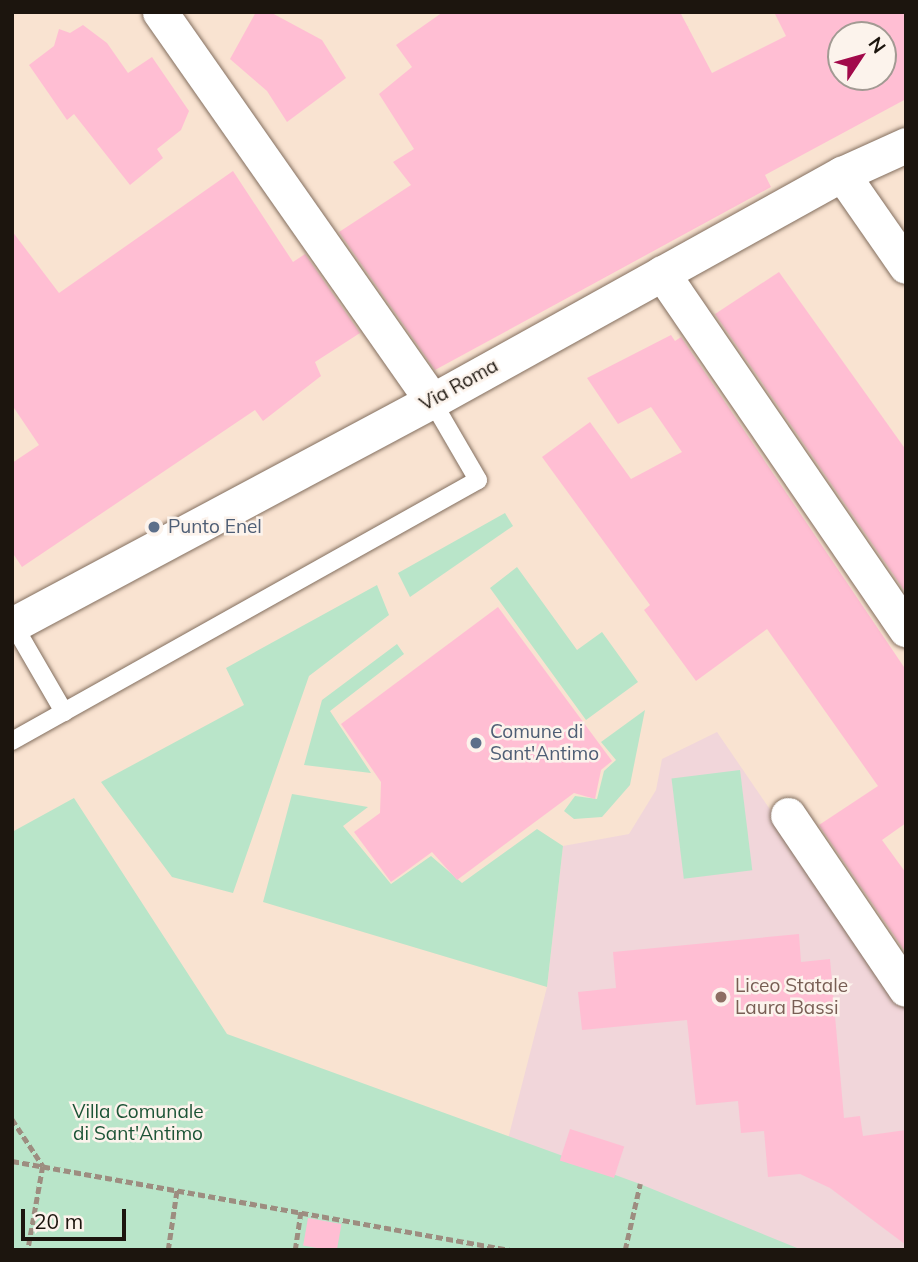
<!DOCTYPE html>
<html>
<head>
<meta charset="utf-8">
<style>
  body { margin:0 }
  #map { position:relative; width:918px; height:1262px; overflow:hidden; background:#f9e3d1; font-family:Mulish,sans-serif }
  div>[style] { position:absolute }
  .education>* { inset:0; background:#f1d6da }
  .green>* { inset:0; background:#b9e5c9; transform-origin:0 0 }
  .building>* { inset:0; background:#ffbed3; transform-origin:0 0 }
  .path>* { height:4.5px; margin-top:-2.25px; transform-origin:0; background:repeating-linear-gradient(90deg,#9d8d80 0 7px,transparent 0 10.5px) }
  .roads { filter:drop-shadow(0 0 2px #836f5f) drop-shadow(0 0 2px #836f5f) }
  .service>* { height:18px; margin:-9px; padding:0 9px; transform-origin:9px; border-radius:9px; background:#fff }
  .minor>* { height:35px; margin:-17.5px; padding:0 17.5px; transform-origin:17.5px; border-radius:17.5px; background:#fff }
  .dots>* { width:19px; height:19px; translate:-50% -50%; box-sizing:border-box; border:4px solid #fcf3ec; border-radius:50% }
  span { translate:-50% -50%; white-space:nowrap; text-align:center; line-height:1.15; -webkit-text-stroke:5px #fcf3ec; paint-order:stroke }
  .street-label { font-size:19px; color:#1c150e }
  .service-label { font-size:19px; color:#4e5e75 }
  .left { translate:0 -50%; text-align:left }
  .education-label { font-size:19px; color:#785e54 }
  .park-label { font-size:19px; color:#1c5436 }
  .frame { position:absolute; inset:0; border:14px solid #1c150e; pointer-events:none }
  .north { position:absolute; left:827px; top:21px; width:70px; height:70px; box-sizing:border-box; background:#fcf3ec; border:2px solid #a29a93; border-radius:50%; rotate:54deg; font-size:19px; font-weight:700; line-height:28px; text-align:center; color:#1c150e }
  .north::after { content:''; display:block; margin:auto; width:24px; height:32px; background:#a20a4b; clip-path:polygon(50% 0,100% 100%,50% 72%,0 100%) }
  .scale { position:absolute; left:21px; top:1209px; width:105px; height:32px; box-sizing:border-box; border:4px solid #1c150e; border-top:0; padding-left:9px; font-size:21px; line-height:24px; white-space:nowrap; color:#1c150e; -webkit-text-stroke:5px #fcf3ec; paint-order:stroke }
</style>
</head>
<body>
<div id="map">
  <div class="education">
    <div style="clip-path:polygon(717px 732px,906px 1008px,906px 1250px,798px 1250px,508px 1139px,547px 987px,563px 846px,629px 834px,656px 790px,662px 759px)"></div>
  </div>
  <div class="green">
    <div style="clip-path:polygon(505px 513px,513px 526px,410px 597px,398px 573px)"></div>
    <div style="clip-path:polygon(517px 567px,577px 650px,602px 632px,638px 682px,586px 720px,490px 588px)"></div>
    <div style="clip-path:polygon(377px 585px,389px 615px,309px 676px,233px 893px,172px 877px,101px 782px,244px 705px,226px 668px)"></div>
    <div style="clip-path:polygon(397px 644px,404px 654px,330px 711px,371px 773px,304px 765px,322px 700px)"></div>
    <div style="clip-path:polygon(645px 710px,630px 785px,602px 817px,574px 819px,564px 811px,575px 796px,597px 799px,604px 771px,616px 760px,601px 742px)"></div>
    <div style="left:740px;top:770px;width:101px;height:69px;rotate:83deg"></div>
    <div style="clip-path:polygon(292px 794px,368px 807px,343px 826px,391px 884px,431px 856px,462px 883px,537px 829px,563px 846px,547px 987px,263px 902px)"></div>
    <div style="clip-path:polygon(74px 798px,227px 1034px,640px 1184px,802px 1250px,12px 1250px,12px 832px)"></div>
  </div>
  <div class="building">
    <div style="clip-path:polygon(256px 12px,270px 12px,322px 40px,346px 78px,287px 122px,267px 91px,230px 59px)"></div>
    <div style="clip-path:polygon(evenodd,443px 12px,680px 12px,712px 73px,786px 36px,774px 12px,906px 12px,906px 99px,765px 175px,771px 187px,435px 370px,339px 232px,411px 185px,393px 162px,414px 149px,379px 94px,412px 67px,396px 45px,443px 12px,841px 35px,883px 35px,883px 77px,841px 77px,841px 35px)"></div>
    <div style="clip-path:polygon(83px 25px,107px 43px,128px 73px,152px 57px,189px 111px,181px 130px,157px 149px,163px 158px,130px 185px,74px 114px,67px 120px,29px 65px,54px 46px,59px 29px,70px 33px)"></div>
    <div style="clip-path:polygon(233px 171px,293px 262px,305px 254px,360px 333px,315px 362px,321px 376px,263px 421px,255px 410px,22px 567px,12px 552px,12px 463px,39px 445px,12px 405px,12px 231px,59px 293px)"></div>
    <div style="clip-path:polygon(779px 272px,906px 450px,906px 593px,715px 314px)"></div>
    <div style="clip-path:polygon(671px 335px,675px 341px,681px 337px,906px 670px,906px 823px,882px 840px,906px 873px,906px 953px,819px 825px,878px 786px,767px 629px,696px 681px,644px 610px,650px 605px,542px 457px,590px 422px,631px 479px,682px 452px,651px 407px,618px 424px,587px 378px)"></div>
    <div style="clip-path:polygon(498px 607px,612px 761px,601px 770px,595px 799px,574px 793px,457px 880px,432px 852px,391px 882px,354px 832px,380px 813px,381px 782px,341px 724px)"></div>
    <div style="clip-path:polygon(799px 934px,801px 962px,830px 959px,844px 1118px,860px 1116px,863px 1136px,906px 1130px,906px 1245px,830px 1188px,800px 1174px,768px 1177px,764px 1131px,741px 1133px,738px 1101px,696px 1105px,687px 1020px,582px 1030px,578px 992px,616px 988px,613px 952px)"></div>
    <div style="left:570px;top:1129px;width:57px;height:33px;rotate:18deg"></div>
    <div style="left:308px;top:1218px;width:34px;height:28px;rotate:10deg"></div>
  </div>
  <div class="path">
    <div style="left:12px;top:1119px;width:56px;rotate:56.6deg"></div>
    <div style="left:43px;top:1166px;width:85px;rotate:100.1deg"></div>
    <div style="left:12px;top:1161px;width:506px;rotate:10.13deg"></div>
    <div style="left:168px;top:1250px;width:62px;rotate:-81.6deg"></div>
    <div style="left:295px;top:1250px;width:40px;rotate:-81.5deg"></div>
    <div style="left:625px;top:1250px;width:68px;rotate:-77.2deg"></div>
  </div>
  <div class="roads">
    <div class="service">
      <div style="left:13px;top:624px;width:102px;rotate:59.9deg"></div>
      <div style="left:12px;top:741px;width:534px;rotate:-29.25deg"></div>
      <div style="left:478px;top:480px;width:91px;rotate:-120.2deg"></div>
    </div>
    <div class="minor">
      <div style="left:160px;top:12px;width:475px;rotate:55deg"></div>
      <div style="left:842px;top:174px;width:112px;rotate:55.2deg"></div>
      <div style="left:662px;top:273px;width:432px;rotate:55.6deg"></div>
      <div style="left:12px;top:625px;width:476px;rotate:-28.1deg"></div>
      <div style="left:432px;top:401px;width:469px;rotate:-29deg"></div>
      <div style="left:842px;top:174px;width:70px;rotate:-24.4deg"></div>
      <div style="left:788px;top:815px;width:210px;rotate:55.9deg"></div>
    </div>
  </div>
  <div class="dots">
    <div style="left:154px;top:527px;background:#5c6f8a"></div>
    <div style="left:476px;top:743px;background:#5c6f8a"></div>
    <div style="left:721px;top:997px;background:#8d6e63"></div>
  </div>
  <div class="street-label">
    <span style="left:459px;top:385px;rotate:-29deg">Via Roma</span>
  </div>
  <div class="service-label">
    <span class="left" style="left:168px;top:527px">Punto Enel</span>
    <span class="left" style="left:490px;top:743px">Comune di<br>Sant'Antimo</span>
  </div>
  <div class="education-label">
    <span class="left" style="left:735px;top:997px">Liceo Statale<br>Laura Bassi</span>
  </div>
  <div class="park-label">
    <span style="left:138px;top:1123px">Villa Comunale<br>di Sant'Antimo</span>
  </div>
  <div class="frame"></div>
  <div class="north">N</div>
  <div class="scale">20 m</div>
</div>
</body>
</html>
